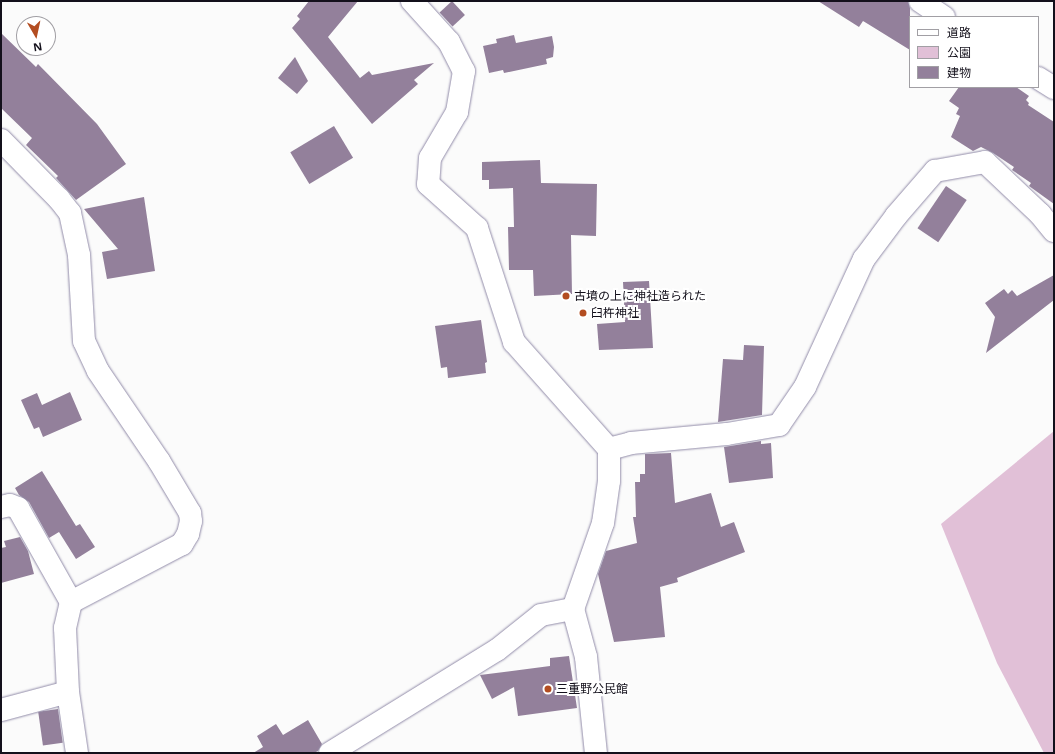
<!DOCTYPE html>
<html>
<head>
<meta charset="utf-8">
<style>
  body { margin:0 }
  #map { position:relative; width:1055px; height:754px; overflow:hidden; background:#fbfbfb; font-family:"Open Sans","Noto Sans JP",sans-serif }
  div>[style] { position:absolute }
  .green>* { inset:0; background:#e1c0d7 }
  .building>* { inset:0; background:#93809b; transform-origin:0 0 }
  .roads { filter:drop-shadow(0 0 1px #928ca9) drop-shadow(0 0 1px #928ca9) }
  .minor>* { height:22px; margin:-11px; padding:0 11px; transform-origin:11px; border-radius:11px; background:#fff }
  .dots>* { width:11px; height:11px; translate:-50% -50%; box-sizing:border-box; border:2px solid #fff; border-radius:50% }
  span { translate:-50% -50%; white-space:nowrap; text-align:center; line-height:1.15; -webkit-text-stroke:4px #fff; paint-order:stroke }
  .poi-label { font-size:12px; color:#13101b }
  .left { translate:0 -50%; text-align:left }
  .frame { position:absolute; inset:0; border:2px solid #13101b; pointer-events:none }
  .legend { position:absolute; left:909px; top:16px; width:130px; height:72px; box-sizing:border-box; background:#fff; border:1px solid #a19fa4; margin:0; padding:5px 7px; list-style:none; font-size:12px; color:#13101b }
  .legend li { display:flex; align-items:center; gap:8px; height:20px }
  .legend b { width:20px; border:1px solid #a19fa4 }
  .north { position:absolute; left:16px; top:16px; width:40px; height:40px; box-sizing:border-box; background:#fff; border:1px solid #a19fa4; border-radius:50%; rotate:171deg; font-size:11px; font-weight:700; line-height:16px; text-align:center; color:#13101b }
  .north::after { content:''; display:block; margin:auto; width:14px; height:18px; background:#b34d21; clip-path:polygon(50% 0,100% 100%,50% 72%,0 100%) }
</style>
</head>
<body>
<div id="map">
  <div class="green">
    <div style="clip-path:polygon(1054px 431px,1054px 753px,1044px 753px,997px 663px,941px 524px)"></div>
  </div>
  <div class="building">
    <div style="clip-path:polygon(309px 1px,358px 1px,328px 37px,360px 78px,369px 71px,372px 75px,434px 63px,414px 80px,418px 84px,372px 124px,292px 28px,300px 19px,297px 16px)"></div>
    <div style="left:452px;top:1px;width:19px;height:17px;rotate:47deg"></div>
    <div style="clip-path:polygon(818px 1px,908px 1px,910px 8px,910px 50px,868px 24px,863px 21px,859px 27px)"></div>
    <div style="clip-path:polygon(1px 33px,36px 67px,38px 64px,97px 124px,126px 164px,76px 200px,56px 178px,58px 176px,26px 145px,32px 138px,1px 108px)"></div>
    <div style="clip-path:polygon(514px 35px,516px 43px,552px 36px,554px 47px,553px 57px,546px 59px,547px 64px,504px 73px,503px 70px,489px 73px,483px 46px,497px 43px,496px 39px)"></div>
    <div style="clip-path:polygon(295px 57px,308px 81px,297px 94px,278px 78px)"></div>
    <div style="clip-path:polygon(959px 87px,1016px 87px,1029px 96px,1026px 100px,1029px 103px,1028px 105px,1054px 122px,1054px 204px,1029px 186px,1031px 183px,1012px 170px,1014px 167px,993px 153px,981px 147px,973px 151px,951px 137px,960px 116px,956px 114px,959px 108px,949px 101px)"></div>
    <div style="left:334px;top:126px;width:37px;height:51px;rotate:59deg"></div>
    <div style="clip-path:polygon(540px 160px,541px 183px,597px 184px,596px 236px,571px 235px,572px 294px,534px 296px,533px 270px,509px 270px,508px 227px,514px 227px,513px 188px,489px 189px,489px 180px,482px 180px,482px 162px)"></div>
    <div style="left:946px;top:186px;width:25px;height:51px;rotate:34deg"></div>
    <div style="clip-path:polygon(144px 197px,155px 271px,107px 279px,102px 252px,118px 249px,84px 209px)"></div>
    <div style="clip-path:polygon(1054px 275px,1054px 300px,986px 353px,995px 317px,985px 303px,1004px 289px,1008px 294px,1012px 290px,1017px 296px)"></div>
    <div style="clip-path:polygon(649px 281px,653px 348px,599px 350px,597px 324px,625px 322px,623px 282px)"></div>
    <div style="clip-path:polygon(481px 320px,487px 362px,485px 363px,486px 373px,448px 378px,447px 367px,441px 368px,435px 326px)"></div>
    <div style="clip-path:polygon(744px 345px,764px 346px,762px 415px,718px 422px,723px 359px,743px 360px)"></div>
    <div style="clip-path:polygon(70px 392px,82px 420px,43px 437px,39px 427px,34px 429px,21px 400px,37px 393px,42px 405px)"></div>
    <div style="clip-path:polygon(761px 441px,761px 444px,771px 443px,773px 478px,729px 483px,724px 447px)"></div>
    <div style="clip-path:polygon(671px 453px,675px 503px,711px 493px,721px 527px,734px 522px,745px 552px,677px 578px,678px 582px,660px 587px,665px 637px,614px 642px,598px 574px,606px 551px,637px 543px,633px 517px,636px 517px,635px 482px,640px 482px,640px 474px,645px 474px,645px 454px)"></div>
    <div style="clip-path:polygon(42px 471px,76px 526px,80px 524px,95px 547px,76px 559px,59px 532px,49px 538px,29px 502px,19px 495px,15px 488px)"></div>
    <div style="clip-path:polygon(20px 537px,28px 551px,34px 574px,1px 583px,1px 548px,6px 547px,4px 541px)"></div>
    <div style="clip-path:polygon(569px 656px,577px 708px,518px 716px,514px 687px,492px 699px,480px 675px,550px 666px,550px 658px)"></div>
    <div style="left:58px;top:709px;width:34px;height:20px;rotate:82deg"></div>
    <div style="clip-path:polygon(308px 720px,322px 744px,318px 751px,314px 753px,253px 753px,263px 747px,257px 736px,276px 724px,283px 735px)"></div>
  </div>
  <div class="roads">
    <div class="minor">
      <div style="left:412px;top:1px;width:55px;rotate:47.9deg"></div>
      <div style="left:449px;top:42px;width:33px;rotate:63deg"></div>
      <div style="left:464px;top:71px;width:42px;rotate:99.7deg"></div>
      <div style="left:457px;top:112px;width:53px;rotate:120.4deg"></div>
      <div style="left:430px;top:158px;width:26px;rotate:94deg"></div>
      <div style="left:428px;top:184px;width:66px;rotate:41.9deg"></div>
      <div style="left:477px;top:228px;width:120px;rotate:72deg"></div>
      <div style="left:514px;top:342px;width:143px;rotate:48.4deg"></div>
      <div style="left:609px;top:449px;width:32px;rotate:90deg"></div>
      <div style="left:609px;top:481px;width:42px;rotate:98.1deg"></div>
      <div style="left:603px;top:523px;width:91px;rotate:109.2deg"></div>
      <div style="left:573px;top:609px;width:50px;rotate:74.8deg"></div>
      <div style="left:586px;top:657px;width:97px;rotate:84.1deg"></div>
      <div style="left:920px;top:1px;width:29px;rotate:34deg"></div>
      <div style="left:1038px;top:78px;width:19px;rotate:32deg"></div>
      <div style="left:1px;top:140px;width:83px;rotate:45.5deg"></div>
      <div style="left:59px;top:199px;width:18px;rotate:52deg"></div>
      <div style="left:70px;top:213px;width:43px;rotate:77.9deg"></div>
      <div style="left:79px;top:255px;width:86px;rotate:86.7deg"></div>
      <div style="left:84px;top:341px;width:33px;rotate:65deg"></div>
      <div style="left:98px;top:371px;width:109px;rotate:55.9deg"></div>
      <div style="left:159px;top:461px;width:61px;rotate:59.2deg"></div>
      <div style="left:190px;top:513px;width:8px;rotate:83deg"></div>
      <div style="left:191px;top:521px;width:13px;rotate:103deg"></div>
      <div style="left:188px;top:534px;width:12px;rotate:121deg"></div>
      <div style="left:182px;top:544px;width:125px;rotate:152.4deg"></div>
      <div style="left:609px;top:449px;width:23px;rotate:-15deg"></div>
      <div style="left:631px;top:443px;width:96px;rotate:-5.4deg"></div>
      <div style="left:727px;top:434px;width:53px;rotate:-9.8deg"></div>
      <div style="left:779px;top:425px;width:46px;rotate:-55.6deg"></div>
      <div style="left:805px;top:387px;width:141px;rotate:-65.3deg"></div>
      <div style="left:864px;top:259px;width:54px;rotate:-53.3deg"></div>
      <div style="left:896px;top:216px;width:60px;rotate:-49.1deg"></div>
      <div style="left:935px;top:171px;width:51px;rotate:-10.2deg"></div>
      <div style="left:985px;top:162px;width:76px;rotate:43.4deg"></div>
      <div style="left:1040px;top:214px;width:22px;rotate:51deg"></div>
      <div style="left:1px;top:507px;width:9px;rotate:-13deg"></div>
      <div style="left:10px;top:505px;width:9px;rotate:21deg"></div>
      <div style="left:18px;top:508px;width:108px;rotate:60.6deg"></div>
      <div style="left:71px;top:602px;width:27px;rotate:103deg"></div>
      <div style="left:65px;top:628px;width:64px;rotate:87.3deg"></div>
      <div style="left:68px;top:692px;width:62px;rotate:81.6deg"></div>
      <div style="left:1px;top:710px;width:69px;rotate:-15deg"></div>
      <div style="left:330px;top:753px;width:196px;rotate:-31.7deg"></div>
      <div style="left:497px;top:650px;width:56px;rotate:-38.5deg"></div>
      <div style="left:541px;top:615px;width:33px;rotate:-11deg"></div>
    </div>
  </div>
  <div class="dots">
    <div style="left:566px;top:296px;background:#b34d21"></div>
    <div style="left:583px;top:313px;background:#b34d21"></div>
    <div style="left:548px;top:689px;background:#b34d21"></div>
  </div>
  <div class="poi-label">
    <span class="left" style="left:574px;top:296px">古墳の上に神社造られた</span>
    <span class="left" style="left:591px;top:313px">臼杵神社</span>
    <span class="left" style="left:556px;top:689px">三重野公民館</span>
  </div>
  <div class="frame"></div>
  <ul class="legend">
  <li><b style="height:5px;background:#fff"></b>道路</li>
  <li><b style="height:11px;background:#e1c0d7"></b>公園</li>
  <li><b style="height:11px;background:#93809b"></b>建物</li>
  </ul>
  <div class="north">N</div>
</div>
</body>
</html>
